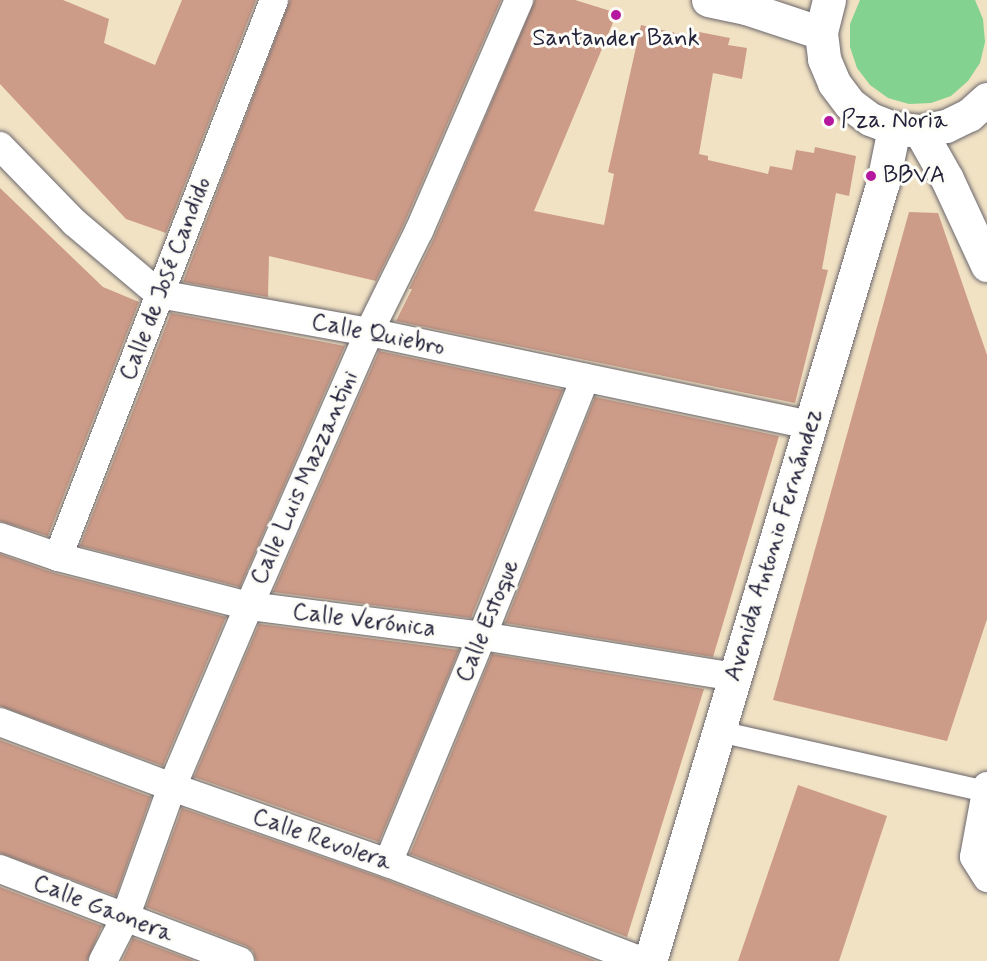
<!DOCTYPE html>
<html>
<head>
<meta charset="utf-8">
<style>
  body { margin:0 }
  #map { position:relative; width:987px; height:961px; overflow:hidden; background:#f1e2c4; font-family:Mynerve,sans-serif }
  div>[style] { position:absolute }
  .green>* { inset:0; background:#84d290 }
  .building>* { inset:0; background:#cd9c88 }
  .roads { filter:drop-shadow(0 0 2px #6a656b) drop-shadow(0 0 2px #6a656b) }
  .pedestrian>* { height:21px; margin:-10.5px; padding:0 10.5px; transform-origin:10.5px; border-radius:10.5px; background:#fff }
  .minor>* { height:28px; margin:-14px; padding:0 14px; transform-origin:14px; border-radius:14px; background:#fff }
  .tertiary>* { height:33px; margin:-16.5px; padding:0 16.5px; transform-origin:16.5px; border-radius:16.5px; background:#fff }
  .dots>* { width:16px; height:16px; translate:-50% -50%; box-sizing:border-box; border:3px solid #fdfcf7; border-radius:50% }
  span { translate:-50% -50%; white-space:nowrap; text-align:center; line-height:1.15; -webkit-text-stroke:6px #fdfcf7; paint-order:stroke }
  .poi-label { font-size:24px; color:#22223b }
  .left { translate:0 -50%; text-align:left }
  .street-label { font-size:24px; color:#22223b }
</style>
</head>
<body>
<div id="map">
  <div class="green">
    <div style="clip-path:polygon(860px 0,975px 0,983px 19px,985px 42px,980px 63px,968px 81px,951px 96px,931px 103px,909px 104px,888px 98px,870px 85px,857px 68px,850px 47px,850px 24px)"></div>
  </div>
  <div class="building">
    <div style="clip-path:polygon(0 0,63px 0,109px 19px,104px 43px,155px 65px,182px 0,256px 0,166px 233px,126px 219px,0 84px)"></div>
    <div style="clip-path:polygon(290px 0,501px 0,404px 224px,376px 281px,269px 256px,268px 297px,183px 282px)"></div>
    <div style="clip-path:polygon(535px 0,575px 0,617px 13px,534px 211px,604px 225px,614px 174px,608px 172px,641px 25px,697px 38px,699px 32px,730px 38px,728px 45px,747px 48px,742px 79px,713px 73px,699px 154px,708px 156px,708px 160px,768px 174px,770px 166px,792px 170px,796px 150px,814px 153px,815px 147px,856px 156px,849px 196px,836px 193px,822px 269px,828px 270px,795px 403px,396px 321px,412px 289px,409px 289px,434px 238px)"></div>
    <div style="clip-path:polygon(0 188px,103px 287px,139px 302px,48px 536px,0 521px)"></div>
    <div style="clip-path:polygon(909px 212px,938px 213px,987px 355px,987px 619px,947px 741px,773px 700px)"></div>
    <div style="clip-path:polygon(171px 313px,345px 346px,240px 587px,80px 546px)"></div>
    <div style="clip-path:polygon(379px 351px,563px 390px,471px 618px,273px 592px)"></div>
    <div style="clip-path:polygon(595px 397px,779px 436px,713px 657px,505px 623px)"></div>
    <div style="clip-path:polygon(0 554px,54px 573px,226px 617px,163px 766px,0 706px)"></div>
    <div style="clip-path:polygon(259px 624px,459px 650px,379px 842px,194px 777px)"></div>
    <div style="clip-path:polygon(492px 654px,704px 689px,627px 937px,410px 854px)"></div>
    <div style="clip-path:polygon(0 740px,151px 797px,116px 896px,0 853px)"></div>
    <div style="clip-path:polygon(798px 785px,887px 816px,839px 961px,738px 961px)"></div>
    <div style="clip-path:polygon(182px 808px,382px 878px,596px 961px,256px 961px,253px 951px,246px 946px,146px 907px)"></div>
    <div style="clip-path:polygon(0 887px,102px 926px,87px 961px,0 961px)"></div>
    <div style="clip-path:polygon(133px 938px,194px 961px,122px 961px)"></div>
  </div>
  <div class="roads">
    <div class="pedestrian">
      <div style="left:719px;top:731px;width:274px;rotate:12.7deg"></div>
    </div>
    <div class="minor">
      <div style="left:0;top:146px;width:107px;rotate:45.8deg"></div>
      <div style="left:75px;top:223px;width:110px;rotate:40.2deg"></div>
      <div style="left:159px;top:294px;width:213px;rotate:10.3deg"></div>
      <div style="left:369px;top:332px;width:450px;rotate:11.9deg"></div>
      <div style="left:0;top:537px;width:61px;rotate:19deg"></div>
      <div style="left:58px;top:557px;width:197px;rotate:14.4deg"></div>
      <div style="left:249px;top:606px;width:235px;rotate:7.3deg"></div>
      <div style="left:482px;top:636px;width:255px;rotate:9.2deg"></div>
      <div style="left:58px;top:557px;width:597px;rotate:-68.8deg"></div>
      <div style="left:0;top:722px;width:184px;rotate:20.7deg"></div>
      <div style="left:172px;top:787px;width:229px;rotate:19.4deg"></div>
      <div style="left:388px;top:863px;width:272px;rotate:21.1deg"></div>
      <div style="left:987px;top:786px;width:72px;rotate:100.4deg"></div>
      <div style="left:974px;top:857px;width:25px;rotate:58deg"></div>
      <div style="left:388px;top:863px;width:246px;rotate:-67.5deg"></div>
      <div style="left:482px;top:636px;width:278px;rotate:-68.2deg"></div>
      <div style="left:0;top:869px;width:257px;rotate:21deg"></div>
      <div style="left:103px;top:961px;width:48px;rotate:-62.9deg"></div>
      <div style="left:125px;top:918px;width:139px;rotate:-70.3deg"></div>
      <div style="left:172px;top:787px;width:197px;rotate:-67deg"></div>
      <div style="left:249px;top:606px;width:299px;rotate:-66.3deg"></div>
      <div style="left:369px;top:332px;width:113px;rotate:-63.7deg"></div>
      <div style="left:419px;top:231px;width:252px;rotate:-66.6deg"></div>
    </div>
    <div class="tertiary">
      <div style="left:708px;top:0;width:39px;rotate:12deg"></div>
      <div style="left:746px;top:8px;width:79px;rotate:18.4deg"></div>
      <div style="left:829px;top:0;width:34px;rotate:104deg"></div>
      <div style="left:821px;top:33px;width:26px;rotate:83deg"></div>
      <div style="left:824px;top:59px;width:26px;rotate:67deg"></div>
      <div style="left:834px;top:83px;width:26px;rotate:53deg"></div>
      <div style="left:850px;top:104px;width:25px;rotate:37deg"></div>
      <div style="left:870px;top:119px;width:26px;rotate:21deg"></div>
      <div style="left:894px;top:128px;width:26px;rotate:7deg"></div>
      <div style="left:920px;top:131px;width:26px;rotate:-11deg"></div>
      <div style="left:946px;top:126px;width:25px;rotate:-26deg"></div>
      <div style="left:969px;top:115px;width:24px;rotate:-42deg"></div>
      <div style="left:920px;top:131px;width:55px;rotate:60.6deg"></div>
      <div style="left:947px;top:179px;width:95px;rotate:65.1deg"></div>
      <div style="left:650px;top:961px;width:813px;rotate:-73.35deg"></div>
      <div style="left:883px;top:182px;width:55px;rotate:-78.5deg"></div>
    </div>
  </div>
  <div class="dots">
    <div style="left:616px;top:15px;background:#b5179e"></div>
    <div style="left:829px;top:121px;background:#b5179e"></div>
    <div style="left:871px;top:176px;background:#b5179e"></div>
  </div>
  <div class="poi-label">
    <span style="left:616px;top:39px">Santander Bank</span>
    <span class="left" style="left:841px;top:121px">Pza. Noria</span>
    <span class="left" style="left:883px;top:176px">BBVA</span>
  </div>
  <div class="street-label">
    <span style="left:166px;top:279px;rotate:-69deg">Calle de José Candido</span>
    <span style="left:378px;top:335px;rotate:11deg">Calle Quiebro</span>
    <span style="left:305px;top:478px;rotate:-66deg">Calle Luis Mazzantini</span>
    <span style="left:774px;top:545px;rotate:-73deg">Avenida Antonio Fernández</span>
    <span style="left:364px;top:621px;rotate:7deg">Calle Verónica</span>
    <span style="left:488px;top:621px;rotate:-68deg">Calle Estoque</span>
    <span style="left:322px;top:840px;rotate:19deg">Calle Revolera</span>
    <span style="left:103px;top:909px;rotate:21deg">Calle Gaonera</span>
  </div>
</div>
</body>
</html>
